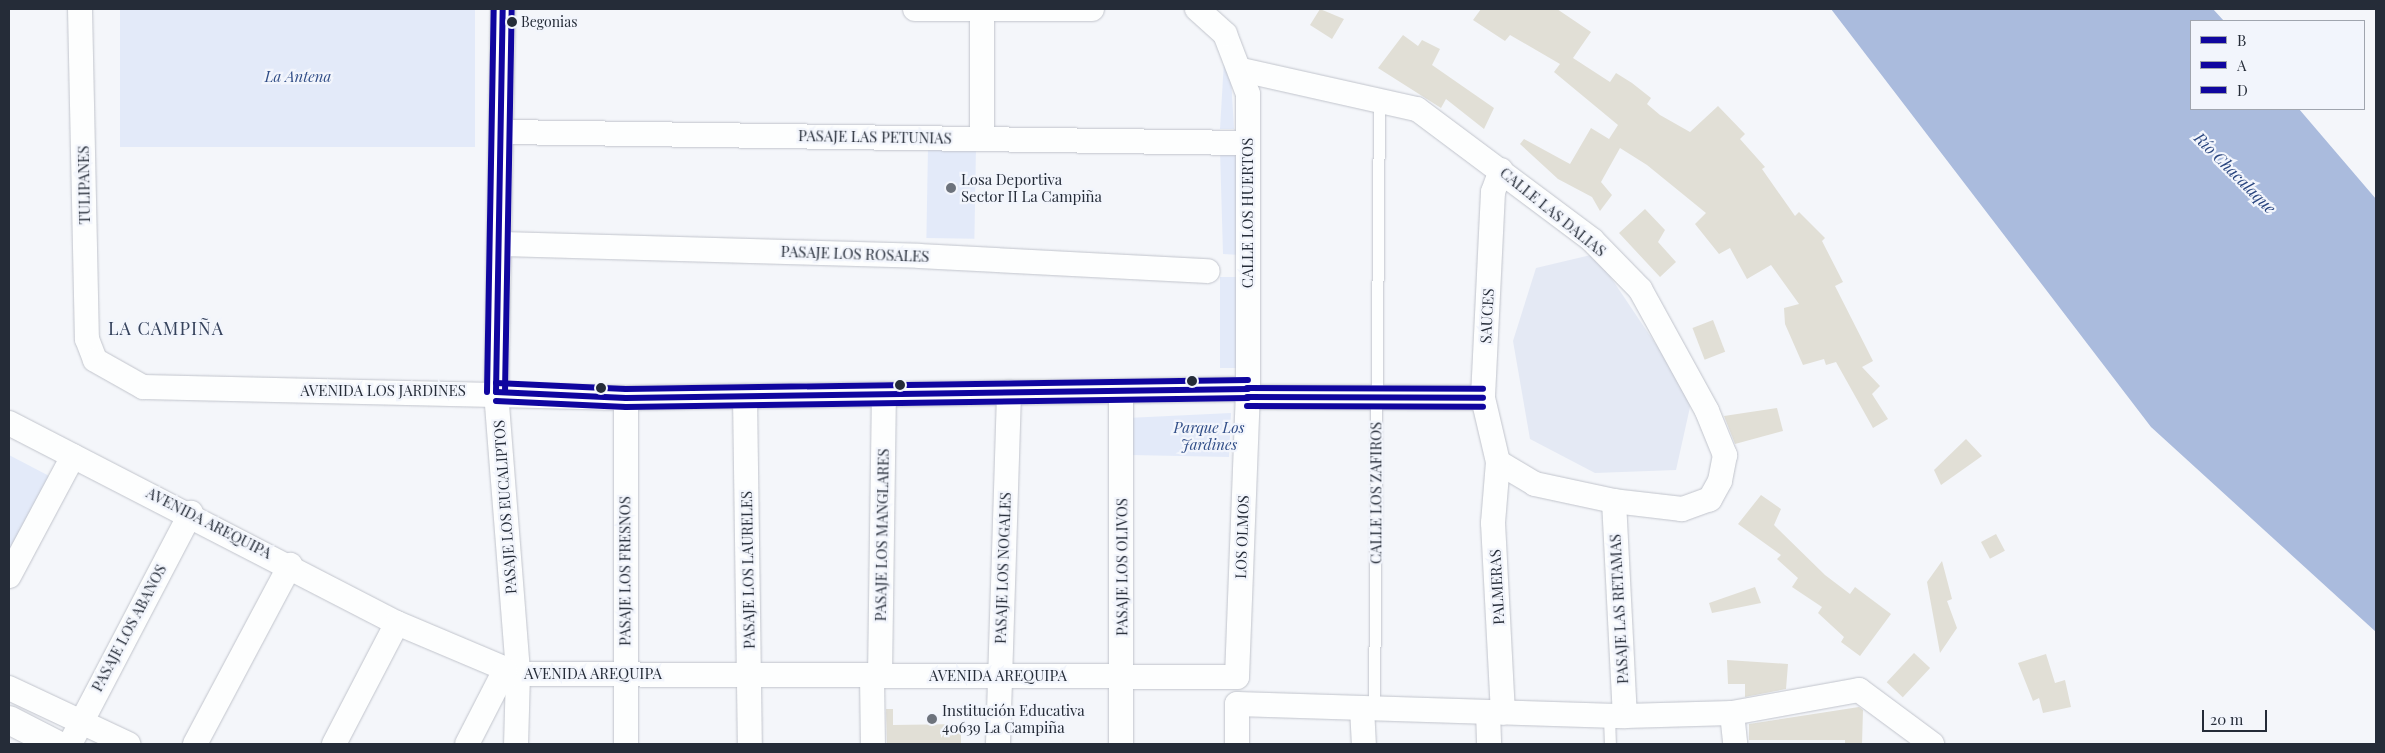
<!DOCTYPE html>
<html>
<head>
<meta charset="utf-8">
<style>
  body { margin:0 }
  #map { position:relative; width:2385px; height:753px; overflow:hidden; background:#f4f6fa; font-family:"Playfair Display",serif }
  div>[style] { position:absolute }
  .built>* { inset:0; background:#e4e9f4 }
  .green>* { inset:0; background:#e3eaf9; transform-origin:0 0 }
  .water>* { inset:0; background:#abd }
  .building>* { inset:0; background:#e1dfd6; transform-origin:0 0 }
  .roads { filter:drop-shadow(0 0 1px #c1c4cc) drop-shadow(0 0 1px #c1c4cc) }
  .service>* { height:11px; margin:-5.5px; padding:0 5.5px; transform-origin:5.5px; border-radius:5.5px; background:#fdfefe }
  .minor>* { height:24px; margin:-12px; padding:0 12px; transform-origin:12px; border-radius:12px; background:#fdfefe }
  .tertiary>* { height:28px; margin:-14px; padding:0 14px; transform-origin:14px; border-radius:14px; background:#fdfefe }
  .bus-1>* { height:6px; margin:-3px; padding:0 3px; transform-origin:3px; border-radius:3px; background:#10069f }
  .bus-2>* { height:6px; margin:-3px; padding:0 3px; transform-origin:3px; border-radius:3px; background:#10069f }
  .bus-3>* { height:6px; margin:-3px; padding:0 3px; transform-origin:3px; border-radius:3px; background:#10069f }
  .dots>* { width:14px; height:14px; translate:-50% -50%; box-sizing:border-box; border:2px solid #f2f5fc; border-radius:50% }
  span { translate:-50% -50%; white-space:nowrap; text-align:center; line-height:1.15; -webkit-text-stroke:4.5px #f2f5fc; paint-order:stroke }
  .bus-label { font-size:14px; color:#252c38 }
  .left { translate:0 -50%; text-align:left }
  .park-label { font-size:15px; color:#304d87; font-style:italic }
  .street-label { font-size:15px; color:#252c38 }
  .poi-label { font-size:15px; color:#252c38 }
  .water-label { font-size:16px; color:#28447e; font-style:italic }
  .quarter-label { font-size:18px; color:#35425c; letter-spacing:1px }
  .frame { position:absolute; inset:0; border:10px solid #252c38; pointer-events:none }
  .legend { position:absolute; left:2190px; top:20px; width:175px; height:90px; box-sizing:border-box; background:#f2f5fc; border:1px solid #a0a5ae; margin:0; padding:6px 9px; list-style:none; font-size:15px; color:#252c38 }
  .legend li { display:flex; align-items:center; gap:10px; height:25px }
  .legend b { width:25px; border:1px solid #a0a5ae }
  .scale { position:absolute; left:2202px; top:710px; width:65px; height:22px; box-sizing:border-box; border:2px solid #252c38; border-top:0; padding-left:6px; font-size:15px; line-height:18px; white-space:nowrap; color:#252c38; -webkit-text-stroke:4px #f2f5fc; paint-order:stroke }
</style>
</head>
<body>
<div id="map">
  <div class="built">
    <div style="clip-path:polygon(1595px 254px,1692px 398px,1676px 470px,1595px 473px,1530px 439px,1513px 341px,1536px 268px)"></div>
  </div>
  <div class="green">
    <div style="left:120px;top:9px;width:355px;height:138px"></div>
    <div style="clip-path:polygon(1224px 61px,1231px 77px,1234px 129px,1220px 129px)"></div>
    <div style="left:928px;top:146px;width:48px;height:92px;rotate:1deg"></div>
    <div style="clip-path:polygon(1220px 150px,1239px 155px,1240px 255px,1223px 254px)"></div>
    <div style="left:1220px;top:277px;width:20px;height:91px"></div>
    <div style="clip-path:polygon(1231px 413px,1229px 457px,1131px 455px,1127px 418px)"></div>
    <div style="clip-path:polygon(9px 455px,53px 478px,9px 571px)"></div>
  </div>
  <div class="water">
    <div style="clip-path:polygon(1831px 9px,2213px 9px,2224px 21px,2191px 21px,2191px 109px,2299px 109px,2376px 199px,2376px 632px,2151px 427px)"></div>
  </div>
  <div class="building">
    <div style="clip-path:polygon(1320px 9px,1344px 19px,1332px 39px,1310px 25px)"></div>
    <div style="clip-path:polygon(1481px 9px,1557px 9px,1591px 32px,1573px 58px,1610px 82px,1616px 73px,1632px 83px,1651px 98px,1647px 104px,1660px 115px,1690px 132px,1718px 106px,1745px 134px,1740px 139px,1765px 167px,1762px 169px,1795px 216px,1799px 212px,1825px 238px,1822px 241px,1843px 282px,1835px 286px,1873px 361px,1862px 367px,1880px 386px,1872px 394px,1888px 419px,1873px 428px,1836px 362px,1826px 365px,1824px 359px,1803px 365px,1785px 324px,1784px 308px,1799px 304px,1771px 265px,1747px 279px,1730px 248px,1719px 254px,1695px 224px,1706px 213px,1647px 165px,1620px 148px,1601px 182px,1612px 195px,1600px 211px,1592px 197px,1558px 179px,1520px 144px,1524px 139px,1570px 164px,1591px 128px,1609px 139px,1618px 125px,1554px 72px,1560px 64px,1510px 35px,1505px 41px,1473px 20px)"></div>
    <div style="clip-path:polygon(1403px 35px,1418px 46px,1422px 40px,1440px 49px,1432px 65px,1494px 108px,1484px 129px,1446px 99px,1441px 108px,1378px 68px)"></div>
    <div style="clip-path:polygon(1645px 209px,1665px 230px,1658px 242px,1676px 262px,1660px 277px,1619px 233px)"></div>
    <div style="left:1713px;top:320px;width:34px;height:22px;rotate:69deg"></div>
    <div style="clip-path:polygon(1777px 408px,1783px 431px,1735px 444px,1724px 416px)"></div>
    <div style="clip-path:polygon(1966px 439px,1982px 456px,1941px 485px,1934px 470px)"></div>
    <div style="clip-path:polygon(1761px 495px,1781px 509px,1774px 525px,1825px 575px,1850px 594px,1855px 587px,1891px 614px,1860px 656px,1841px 642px,1844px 637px,1818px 613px,1822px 607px,1792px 587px,1798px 578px,1777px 559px,1781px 555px,1738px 524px)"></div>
    <div style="left:1996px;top:534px;width:19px;height:17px;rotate:62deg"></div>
    <div style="clip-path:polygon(1942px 561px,1952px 599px,1947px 601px,1957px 628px,1940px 653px,1927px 582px)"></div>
    <div style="clip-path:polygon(1755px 587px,1761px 603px,1712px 613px,1709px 603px)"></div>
    <div style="left:1914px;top:653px;width:22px;height:40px;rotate:43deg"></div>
    <div style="clip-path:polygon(2046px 654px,2055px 683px,2065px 680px,2071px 707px,2043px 713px,2039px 698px,2033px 701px,2018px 663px)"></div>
    <div style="clip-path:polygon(1727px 660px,1788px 664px,1786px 689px,1745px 697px,1745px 684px,1728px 684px)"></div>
    <div style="clip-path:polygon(1859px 707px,1863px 710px,1862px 744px,1845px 744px,1845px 740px,1749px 740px,1749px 724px)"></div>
    <div style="clip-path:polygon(886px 709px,893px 709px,893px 725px,961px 724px,961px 744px,887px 744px)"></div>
  </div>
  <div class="roads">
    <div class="service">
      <div style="left:1374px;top:709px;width:611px;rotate:-89.53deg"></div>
      <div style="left:1609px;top:717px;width:27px;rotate:88deg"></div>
    </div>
    <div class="minor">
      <div style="left:80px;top:9px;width:330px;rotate:88.8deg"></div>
      <div style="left:87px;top:339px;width:22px;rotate:69deg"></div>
      <div style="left:95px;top:360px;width:55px;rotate:29.4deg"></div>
      <div style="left:143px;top:387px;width:483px;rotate:1.3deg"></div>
      <div style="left:626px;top:398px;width:622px;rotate:-0.83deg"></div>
      <div style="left:503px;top:9px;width:383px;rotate:91deg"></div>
      <div style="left:496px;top:392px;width:283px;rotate:85.5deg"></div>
      <div style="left:518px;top:674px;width:70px;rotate:91.6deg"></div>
      <div style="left:915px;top:9px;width:177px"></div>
      <div style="left:1242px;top:70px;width:179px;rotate:12.6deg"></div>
      <div style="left:1417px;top:109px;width:219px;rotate:36.8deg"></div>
      <div style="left:1592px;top:240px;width:69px;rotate:45.6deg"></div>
      <div style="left:1640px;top:289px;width:139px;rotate:61.2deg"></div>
      <div style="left:1707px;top:411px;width:48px;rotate:67.8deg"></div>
      <div style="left:1725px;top:455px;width:26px;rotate:101deg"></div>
      <div style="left:1720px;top:481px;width:21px;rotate:119deg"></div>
      <div style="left:1710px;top:499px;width:30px;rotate:160deg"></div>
      <div style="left:1682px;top:509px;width:68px;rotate:-173.3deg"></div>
      <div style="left:1614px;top:501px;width:81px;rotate:-167.9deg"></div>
      <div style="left:1535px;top:484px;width:43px;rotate:-149.3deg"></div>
      <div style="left:503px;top:132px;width:745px;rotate:0.85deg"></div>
      <div style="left:982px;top:139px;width:128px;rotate:-90deg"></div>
      <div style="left:1501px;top:170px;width:23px;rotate:110deg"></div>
      <div style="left:1493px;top:192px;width:206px;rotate:92.8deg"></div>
      <div style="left:1483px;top:398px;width:66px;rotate:76.8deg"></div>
      <div style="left:1498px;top:462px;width:61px;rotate:94.7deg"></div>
      <div style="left:1493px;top:523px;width:190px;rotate:87deg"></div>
      <div style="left:502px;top:244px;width:417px;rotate:1.6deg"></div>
      <div style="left:919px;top:256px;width:289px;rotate:3deg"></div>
      <div style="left:1121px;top:391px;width:353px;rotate:90deg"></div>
      <div style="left:745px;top:396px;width:348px;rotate:89.2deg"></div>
      <div style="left:1247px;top:397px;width:236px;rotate:0.2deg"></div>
      <div style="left:626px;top:398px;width:346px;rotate:90deg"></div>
      <div style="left:9px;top:423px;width:437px;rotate:27.3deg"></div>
      <div style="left:397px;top:623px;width:131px;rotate:22.9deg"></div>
      <div style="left:518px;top:674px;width:719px;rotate:0.24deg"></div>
      <div style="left:1237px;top:677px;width:288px;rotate:-87.8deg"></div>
      <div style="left:1248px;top:389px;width:295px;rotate:-90deg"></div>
      <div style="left:1248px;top:94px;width:64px;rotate:-111deg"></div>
      <div style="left:1225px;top:34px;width:38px;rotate:-138deg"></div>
      <div style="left:1614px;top:501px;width:215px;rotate:87.1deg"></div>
      <div style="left:9px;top:576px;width:136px;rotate:-61.9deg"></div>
      <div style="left:872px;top:676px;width:68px;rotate:89.2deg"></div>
      <div style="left:880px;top:676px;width:282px;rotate:-89.2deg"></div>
      <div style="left:9px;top:688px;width:132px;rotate:25.2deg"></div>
      <div style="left:1362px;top:708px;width:36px;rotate:87deg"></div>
      <div style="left:1488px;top:712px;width:32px;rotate:88deg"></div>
      <div style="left:1732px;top:713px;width:31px;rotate:84deg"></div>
      <div style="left:70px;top:744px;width:261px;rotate:-62.4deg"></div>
      <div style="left:195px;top:744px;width:203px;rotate:-62deg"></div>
      <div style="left:334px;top:744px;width:136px;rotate:-62.5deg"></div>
      <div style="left:467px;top:744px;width:83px;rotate:-62.8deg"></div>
      <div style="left:998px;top:744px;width:352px;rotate:-88.2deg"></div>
      <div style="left:1237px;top:744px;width:40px;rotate:-90deg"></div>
      <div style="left:1237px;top:704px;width:388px;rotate:1.8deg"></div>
      <div style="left:1625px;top:716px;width:107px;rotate:-1.6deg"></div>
      <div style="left:1732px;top:713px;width:129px;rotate:-10.3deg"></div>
      <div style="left:1859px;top:690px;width:91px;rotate:36.5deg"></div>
    </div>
    <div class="tertiary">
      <div style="left:9px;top:720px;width:53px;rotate:27.1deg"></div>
    </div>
  </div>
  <div class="bus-1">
    <div style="left:496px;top:392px;width:130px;rotate:2.6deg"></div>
    <div style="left:626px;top:398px;width:622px;rotate:-0.83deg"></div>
    <div style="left:496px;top:392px;width:383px;rotate:-89deg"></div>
    <div style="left:1247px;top:397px;width:236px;rotate:0.2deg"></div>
  </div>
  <div class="bus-2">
    <div style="left:505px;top:392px;width:383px;rotate:-89deg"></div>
    <div style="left:496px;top:401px;width:130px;rotate:2.6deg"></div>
    <div style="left:626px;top:407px;width:622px;rotate:-0.83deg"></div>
    <div style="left:1247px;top:406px;width:236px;rotate:0.2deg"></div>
  </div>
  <div class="bus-3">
    <div style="left:496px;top:383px;width:130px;rotate:2.6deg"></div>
    <div style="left:626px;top:389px;width:622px;rotate:-0.83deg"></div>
    <div style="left:1247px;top:388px;width:236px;rotate:0.2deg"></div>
    <div style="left:487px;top:392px;width:383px;rotate:-89deg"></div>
  </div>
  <div class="dots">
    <div style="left:512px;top:22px;background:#252c38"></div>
    <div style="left:951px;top:188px;background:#6d737c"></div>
    <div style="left:1192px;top:381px;background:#252c38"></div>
    <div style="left:900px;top:385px;background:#252c38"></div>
    <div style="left:601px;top:388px;background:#252c38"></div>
    <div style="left:932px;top:719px;background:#6d737c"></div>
  </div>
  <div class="bus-label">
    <span class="left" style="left:521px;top:22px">Begonias</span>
  </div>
  <div class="park-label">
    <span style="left:298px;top:77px">La Antena</span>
    <span style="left:1209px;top:436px">Parque Los<br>Jardines</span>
  </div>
  <div class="street-label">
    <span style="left:875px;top:137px;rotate:1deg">PASAJE LAS PETUNIAS</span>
    <span style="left:84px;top:185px;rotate:-91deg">TULIPANES</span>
    <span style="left:1553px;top:212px;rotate:39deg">CALLE LAS DALIAS</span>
    <span style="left:1248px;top:213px;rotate:-90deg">CALLE LOS HUERTOS</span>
    <span style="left:855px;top:254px;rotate:2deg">PASAJE LOS ROSALES</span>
    <span style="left:1487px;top:316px;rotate:-87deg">SAUCES</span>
    <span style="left:383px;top:391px">AVENIDA LOS JARDINES</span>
    <span style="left:1376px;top:493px;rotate:-90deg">CALLE LOS ZAFIROS</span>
    <span style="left:505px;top:507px;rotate:-94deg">PASAJE LOS EUCALIPTOS</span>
    <span style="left:209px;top:523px;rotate:27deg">AVENIDA AREQUIPA</span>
    <span style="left:882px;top:535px;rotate:-89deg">PASAJE LOS MANGLARES</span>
    <span style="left:1242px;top:537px;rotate:-88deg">LOS OLMOS</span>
    <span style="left:1122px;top:567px;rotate:-90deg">PASAJE LOS OLIVOS</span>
    <span style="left:1003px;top:568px;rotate:-88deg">PASAJE LOS NOGALES</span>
    <span style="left:748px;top:570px;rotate:-91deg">PASAJE LOS LAURELES</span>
    <span style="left:625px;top:571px;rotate:-90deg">PASAJE LOS FRESNOS</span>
    <span style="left:1497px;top:587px;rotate:-93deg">PALMERAS</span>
    <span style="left:1619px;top:609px;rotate:-93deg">PASAJE LAS RETAMAS</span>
    <span style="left:129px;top:628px;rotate:-62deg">PASAJE LOS ABANOS</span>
    <span style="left:593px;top:674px">AVENIDA AREQUIPA</span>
    <span style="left:998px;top:676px">AVENIDA AREQUIPA</span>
  </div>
  <div class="poi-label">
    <span class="left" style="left:961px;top:188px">Losa Deportiva<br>Sector II La Campiña</span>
    <span class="left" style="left:942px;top:719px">Institución Educativa<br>40639 La Campiña</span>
  </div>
  <div class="water-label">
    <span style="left:2235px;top:173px;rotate:45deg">Río Chacalaque</span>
  </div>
  <div class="quarter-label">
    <span style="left:166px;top:328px">LA CAMPIÑA</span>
  </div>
  <div class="frame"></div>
  <ul class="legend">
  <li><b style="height:6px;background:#10069f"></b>B</li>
  <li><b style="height:6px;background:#10069f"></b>A</li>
  <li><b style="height:6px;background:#10069f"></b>D</li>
  </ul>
  <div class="scale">20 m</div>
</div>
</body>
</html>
